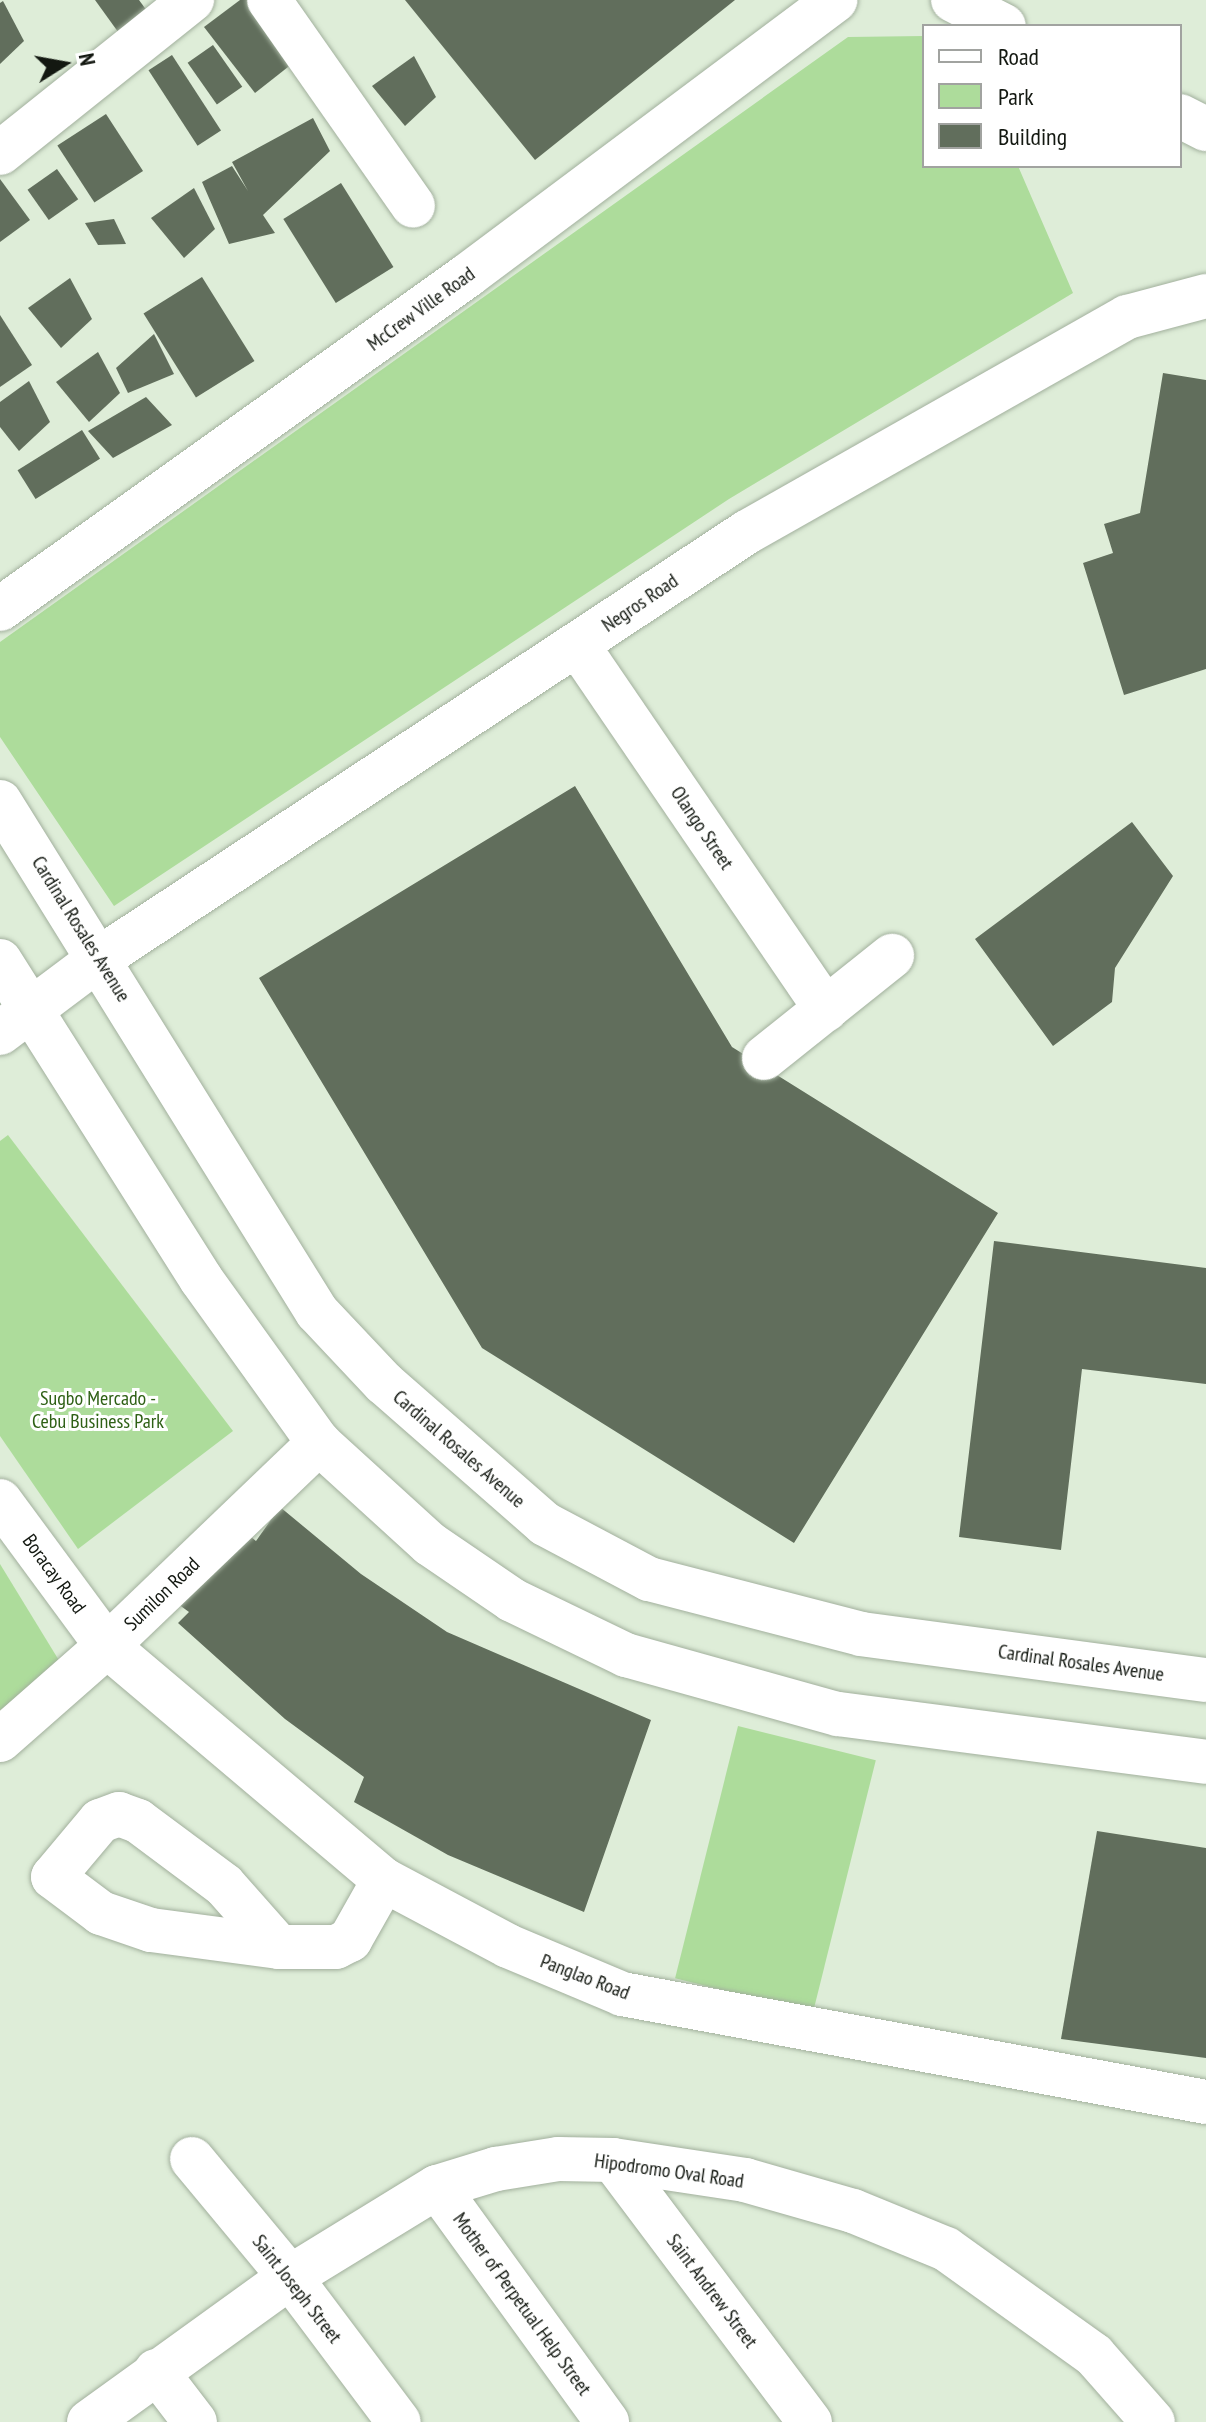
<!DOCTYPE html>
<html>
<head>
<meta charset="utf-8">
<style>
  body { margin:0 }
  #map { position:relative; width:1206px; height:2422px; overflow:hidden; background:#deedd8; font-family:"PT Sans Narrow",sans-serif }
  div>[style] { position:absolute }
  .green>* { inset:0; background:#addc9b; transform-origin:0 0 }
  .building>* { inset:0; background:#616e5c; transform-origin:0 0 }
  .roads { filter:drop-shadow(0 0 2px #a2b09d) drop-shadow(0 0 2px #a2b09d) }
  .minor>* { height:44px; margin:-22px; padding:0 22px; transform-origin:22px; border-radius:22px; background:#fff }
  .major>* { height:44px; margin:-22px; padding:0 22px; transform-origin:22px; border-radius:22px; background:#fff }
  span { translate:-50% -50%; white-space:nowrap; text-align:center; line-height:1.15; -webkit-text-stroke:6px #fff; paint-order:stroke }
  .street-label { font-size:20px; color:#131811 }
  .park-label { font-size:20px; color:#2e6015 }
  .legend { position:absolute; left:922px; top:24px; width:260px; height:144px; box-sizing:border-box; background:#fff; border:2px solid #a1a3a0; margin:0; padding:10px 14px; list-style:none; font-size:24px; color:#131811 }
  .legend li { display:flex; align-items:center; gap:16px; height:40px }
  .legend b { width:40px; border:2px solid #a1a3a0 }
  .north { position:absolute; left:24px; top:24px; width:80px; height:80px; -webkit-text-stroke:6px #fff; paint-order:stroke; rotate:79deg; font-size:22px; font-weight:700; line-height:32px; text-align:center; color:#131811 }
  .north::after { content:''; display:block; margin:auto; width:28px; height:36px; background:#131811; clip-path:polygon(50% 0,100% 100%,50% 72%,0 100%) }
</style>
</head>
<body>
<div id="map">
  <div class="green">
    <div style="clip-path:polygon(924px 36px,924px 166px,1018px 166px,1073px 293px,729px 499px,114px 906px,0 737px,0 642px,848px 37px)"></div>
    <div style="clip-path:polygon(8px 1135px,233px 1431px,78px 1549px,0 1436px,0 1141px)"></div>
    <div style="clip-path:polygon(0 1564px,63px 1667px,0 1710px)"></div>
    <div style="left:738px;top:1726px;width:142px;height:260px;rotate:14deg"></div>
  </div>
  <div class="building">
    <div style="clip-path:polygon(95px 0,139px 0,150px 15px,121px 36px)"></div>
    <div style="clip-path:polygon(240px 0,260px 0,302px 56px,255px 93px,204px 27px)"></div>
    <div style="clip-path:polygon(405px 0,735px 0,535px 160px)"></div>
    <div style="clip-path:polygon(3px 1px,24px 41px,0 64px,0 3px)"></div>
    <div style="left:213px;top:45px;width:51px;height:31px;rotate:55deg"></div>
    <div style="left:172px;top:55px;width:90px;height:28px;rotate:57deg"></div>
    <div style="clip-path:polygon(414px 56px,436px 97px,405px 126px,372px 86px)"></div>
    <div style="left:106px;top:114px;width:68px;height:58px;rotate:57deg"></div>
    <div style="clip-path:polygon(313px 118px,330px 151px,263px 215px,275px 233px,229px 244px,202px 182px,232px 166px,248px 191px,232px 162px)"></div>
    <div style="left:57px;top:169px;width:37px;height:36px;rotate:55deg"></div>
    <div style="clip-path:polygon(0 179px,30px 220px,0 242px)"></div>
    <div style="left:341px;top:183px;width:99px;height:68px;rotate:58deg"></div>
    <div style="clip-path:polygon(194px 188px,215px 229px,184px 258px,151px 218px)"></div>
    <div style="clip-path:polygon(114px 219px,126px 244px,98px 245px,85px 223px)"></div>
    <div style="left:202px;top:277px;width:99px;height:69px;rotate:58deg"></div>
    <div style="clip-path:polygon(70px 278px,92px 319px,61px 348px,28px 308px)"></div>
    <div style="clip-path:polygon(0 315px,32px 365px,0 387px)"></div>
    <div style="clip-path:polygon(154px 334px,174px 374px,128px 393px,116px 368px)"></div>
    <div style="clip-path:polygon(98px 352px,120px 393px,89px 422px,56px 382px)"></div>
    <div style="clip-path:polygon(1163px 373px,1206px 380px,1206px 669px,1124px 695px,1083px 563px,1113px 553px,1104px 524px,1140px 513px)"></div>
    <div style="clip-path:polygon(29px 381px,50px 422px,19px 451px,0 427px,0 402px)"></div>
    <div style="clip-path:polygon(146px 397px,172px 425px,113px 458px,88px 431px)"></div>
    <div style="left:82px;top:430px;width:34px;height:76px;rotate:58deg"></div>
    <div style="clip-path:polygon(575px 786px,732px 1047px,998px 1213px,794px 1543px,482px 1348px,259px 978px)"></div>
    <div style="clip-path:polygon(1132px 822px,1173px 876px,1115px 968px,1112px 1002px,1053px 1046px,975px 939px)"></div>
    <div style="clip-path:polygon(994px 1241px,1206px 1268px,1206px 1384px,1082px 1369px,1061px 1550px,959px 1537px)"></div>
    <div style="clip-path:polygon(280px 1507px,361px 1574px,447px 1632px,651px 1720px,584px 1912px,448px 1855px,354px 1802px,364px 1777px,285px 1719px,178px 1623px,189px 1612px,178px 1604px,240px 1528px,256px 1541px)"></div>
    <div style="clip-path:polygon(1097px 1831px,1206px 1848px,1206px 2058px,1061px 2039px)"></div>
  </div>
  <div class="roads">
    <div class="minor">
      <div style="left:269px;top:0;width:251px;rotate:55deg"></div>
      <div style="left:953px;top:0;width:57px;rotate:27deg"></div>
      <div style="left:1180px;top:116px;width:29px;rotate:27deg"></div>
      <div style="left:0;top:153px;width:246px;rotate:-38.6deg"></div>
      <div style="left:0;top:609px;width:575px;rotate:-35.51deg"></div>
      <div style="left:468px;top:275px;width:459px;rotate:-36.8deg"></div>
      <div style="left:578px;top:646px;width:440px;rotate:55.7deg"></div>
      <div style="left:0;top:1033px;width:125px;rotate:-36.9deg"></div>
      <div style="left:100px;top:958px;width:775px;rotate:-33.36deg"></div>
      <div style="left:747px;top:532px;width:437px;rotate:-29.5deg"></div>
      <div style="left:1127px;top:317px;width:82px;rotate:-14.9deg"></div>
      <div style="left:764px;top:1058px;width:164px;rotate:-38.6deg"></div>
      <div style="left:0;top:1501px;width:180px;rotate:53.6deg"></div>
      <div style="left:107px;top:1646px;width:363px;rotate:40.2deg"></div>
      <div style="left:384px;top:1880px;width:140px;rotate:28deg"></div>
      <div style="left:508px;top:1946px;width:124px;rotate:22.8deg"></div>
      <div style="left:622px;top:1994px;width:594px;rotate:10.48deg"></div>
      <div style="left:0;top:1740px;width:142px;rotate:-41.3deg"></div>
      <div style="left:107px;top:1646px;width:294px;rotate:-43.8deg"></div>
      <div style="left:279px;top:1947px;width:83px;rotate:-131.6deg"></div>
      <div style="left:224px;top:1885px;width:107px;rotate:-143.3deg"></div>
      <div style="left:138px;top:1821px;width:20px;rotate:-160deg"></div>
      <div style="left:119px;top:1814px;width:20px;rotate:160deg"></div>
      <div style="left:100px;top:1821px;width:73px;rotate:130deg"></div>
      <div style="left:53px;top:1877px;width:60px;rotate:36.9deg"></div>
      <div style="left:101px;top:1913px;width:53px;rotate:18.8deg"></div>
      <div style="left:151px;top:1930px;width:129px;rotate:7.6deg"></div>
      <div style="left:279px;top:1947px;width:57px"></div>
      <div style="left:336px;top:1947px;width:16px;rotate:-27deg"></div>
      <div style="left:350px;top:1940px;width:69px;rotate:-60.5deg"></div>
      <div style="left:192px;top:2159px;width:153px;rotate:50.3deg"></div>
      <div style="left:290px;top:2277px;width:181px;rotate:53.1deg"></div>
      <div style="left:613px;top:2160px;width:328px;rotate:53.1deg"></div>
      <div style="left:437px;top:2187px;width:290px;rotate:54.1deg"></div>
      <div style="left:156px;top:2371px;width:64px;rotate:52.6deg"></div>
      <div style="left:89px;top:2422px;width:248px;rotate:-35.8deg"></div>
      <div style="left:290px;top:2277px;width:172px;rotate:-31.5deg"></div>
      <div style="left:437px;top:2187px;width:62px;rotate:-17deg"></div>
      <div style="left:496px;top:2169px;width:63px;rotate:-9.2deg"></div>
      <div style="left:558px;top:2159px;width:55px;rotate:1deg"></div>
      <div style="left:613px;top:2160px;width:134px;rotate:8.6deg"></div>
      <div style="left:745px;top:2180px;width:112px;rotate:16deg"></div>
      <div style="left:853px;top:2211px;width:100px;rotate:22.2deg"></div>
      <div style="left:946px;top:2249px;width:182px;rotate:35.6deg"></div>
      <div style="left:1094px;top:2355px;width:89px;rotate:48.6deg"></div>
    </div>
    <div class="major">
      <div style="left:0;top:802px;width:600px;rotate:58.14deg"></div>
      <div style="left:317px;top:1312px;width:98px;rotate:46.7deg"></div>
      <div style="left:384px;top:1383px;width:214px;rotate:41.2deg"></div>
      <div style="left:545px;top:1524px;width:118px;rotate:27.9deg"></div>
      <div style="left:649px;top:1579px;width:219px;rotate:14.5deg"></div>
      <div style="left:861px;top:1634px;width:348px;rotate:7.6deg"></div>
      <div style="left:0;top:961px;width:376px;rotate:57.7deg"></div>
      <div style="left:201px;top:1279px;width:202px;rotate:54.3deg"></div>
      <div style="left:319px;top:1443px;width:150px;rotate:42.3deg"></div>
      <div style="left:430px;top:1544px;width:99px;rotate:34.3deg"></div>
      <div style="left:512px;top:1600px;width:127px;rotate:25.8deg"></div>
      <div style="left:626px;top:1655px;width:220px;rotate:15.6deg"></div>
      <div style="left:838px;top:1714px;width:371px;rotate:7.4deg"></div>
    </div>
  </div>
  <div class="street-label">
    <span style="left:421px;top:309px;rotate:-36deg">McCrew Ville Road</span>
    <span style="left:640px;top:603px;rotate:-34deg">Negros Road</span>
    <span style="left:702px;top:828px;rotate:56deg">Olango Street</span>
    <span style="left:81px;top:929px;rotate:58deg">Cardinal Rosales Avenue</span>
    <span style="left:459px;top:1449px;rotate:41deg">Cardinal Rosales Avenue</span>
    <span style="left:54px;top:1574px;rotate:54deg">Boracay Road</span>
    <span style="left:162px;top:1594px;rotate:-44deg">Sumilon Road</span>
    <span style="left:1081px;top:1663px;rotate:8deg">Cardinal Rosales Avenue</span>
    <span style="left:585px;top:1977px;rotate:21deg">Panglao Road</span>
    <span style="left:669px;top:2171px;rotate:8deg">Hipodromo Oval Road</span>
    <span style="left:297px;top:2289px;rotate:52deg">Saint Joseph Street</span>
    <span style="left:712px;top:2291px;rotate:53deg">Saint Andrew Street</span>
    <span style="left:522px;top:2304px;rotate:54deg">Mother of Perpetual Help Street</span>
  </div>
  <div class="park-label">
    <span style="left:98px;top:1410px">Sugbo Mercado -<br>Cebu Business Park</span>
  </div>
  <ul class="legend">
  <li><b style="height:10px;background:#fff"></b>Road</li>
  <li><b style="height:22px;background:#addc9b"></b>Park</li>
  <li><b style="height:22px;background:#616e5c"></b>Building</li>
  </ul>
  <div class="north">N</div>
</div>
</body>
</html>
